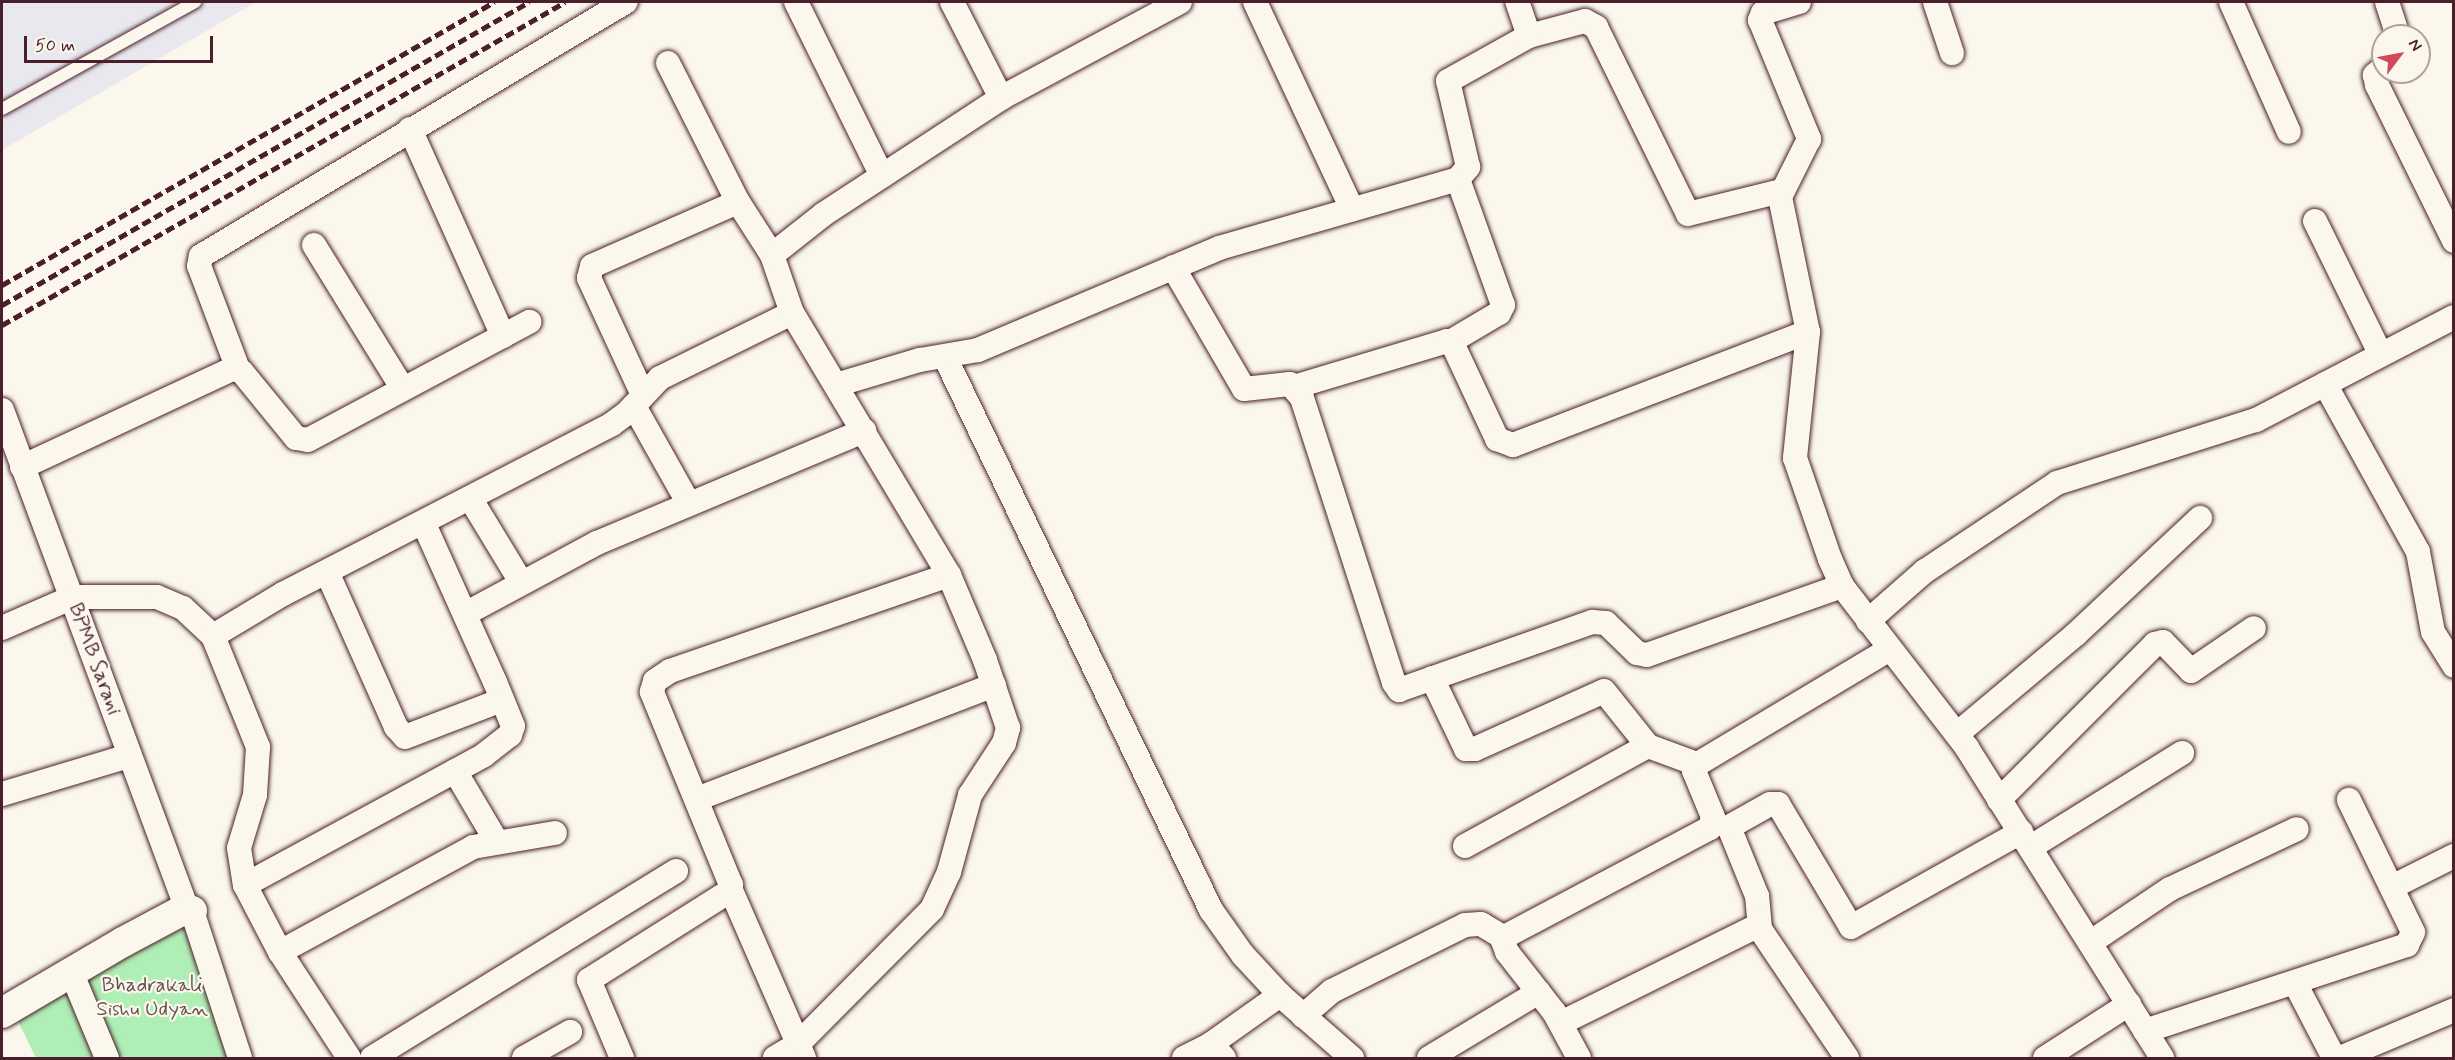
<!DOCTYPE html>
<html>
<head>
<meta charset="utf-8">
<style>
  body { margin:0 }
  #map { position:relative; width:2455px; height:1060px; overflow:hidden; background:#fbf7ec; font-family:Mynerve,sans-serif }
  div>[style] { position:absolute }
  .built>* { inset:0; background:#e9e8ef }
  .green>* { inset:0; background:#afeeb5 }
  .roads { filter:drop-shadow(0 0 2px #4a1f2b) drop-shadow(0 0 2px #4a1f2b) }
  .service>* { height:12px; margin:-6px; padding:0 6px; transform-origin:6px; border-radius:6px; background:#fbf7ec }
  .minor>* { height:24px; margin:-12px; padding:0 12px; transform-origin:12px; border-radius:12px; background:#fbf7ec }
  .tertiary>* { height:30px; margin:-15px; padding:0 15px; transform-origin:15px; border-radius:15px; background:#fbf7ec }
  .rail>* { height:4.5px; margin-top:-2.25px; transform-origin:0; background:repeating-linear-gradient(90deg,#4a1f2b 0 9px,transparent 0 13.5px) }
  span { translate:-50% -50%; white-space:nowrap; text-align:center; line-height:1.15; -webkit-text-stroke:4.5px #fbf7ec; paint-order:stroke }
  .street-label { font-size:21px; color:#4a1f2b }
  .park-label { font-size:21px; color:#63534e }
  .frame { position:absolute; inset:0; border:3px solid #4a1f2b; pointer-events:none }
  .north { position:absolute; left:2371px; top:24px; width:60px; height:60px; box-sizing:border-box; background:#fbf7ec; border:2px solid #b4a19f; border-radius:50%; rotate:58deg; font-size:16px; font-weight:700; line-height:24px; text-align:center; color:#4a1f2b }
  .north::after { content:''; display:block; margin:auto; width:21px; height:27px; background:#d1495b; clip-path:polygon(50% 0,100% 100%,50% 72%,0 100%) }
  .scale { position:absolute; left:24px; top:36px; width:189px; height:27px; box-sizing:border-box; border:3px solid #4a1f2b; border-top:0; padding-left:8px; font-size:18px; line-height:21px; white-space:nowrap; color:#4a1f2b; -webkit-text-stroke:4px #fbf7ec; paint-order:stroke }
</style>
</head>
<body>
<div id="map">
  <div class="built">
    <div style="clip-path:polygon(2px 2px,256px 2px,2px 150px)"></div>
  </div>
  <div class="green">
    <div style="clip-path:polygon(183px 910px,237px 1058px,36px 1058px,12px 1009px)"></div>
  </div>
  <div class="roads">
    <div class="service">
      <div style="left:2px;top:109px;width:221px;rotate:-29deg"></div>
    </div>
    <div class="minor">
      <div style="left:796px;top:2px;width:194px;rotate:63.7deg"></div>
      <div style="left:952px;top:2px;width:108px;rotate:63deg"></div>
      <div style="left:1255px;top:2px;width:229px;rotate:64.9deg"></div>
      <div style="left:1799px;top:2px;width:38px;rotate:163deg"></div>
      <div style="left:1763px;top:13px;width:8px;rotate:113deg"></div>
      <div style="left:1760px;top:20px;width:129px;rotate:67.6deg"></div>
      <div style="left:1809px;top:139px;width:65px;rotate:116.6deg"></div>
      <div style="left:1780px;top:197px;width:138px;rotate:78.3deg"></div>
      <div style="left:1808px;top:332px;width:127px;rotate:95.9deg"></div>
      <div style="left:1795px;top:458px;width:107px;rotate:70.9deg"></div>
      <div style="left:1830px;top:559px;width:30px;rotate:66deg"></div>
      <div style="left:1842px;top:586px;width:205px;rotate:52.3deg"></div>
      <div style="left:1967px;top:748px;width:366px;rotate:57.8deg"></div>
      <div style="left:1935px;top:2px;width:54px;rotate:71.6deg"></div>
      <div style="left:2231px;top:2px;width:142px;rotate:66deg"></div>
      <div style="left:2387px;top:2px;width:36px;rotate:72deg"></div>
      <div style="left:1529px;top:36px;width:58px;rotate:-15deg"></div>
      <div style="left:1585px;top:21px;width:13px;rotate:29deg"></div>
      <div style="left:1596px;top:27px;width:208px;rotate:63.8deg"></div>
      <div style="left:1688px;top:214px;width:96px;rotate:-13.9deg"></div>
      <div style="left:668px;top:63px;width:156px;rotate:63.3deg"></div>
      <div style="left:2383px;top:68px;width:11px;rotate:139deg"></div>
      <div style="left:2375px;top:75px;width:10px;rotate:79deg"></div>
      <div style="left:2377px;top:85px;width:174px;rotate:63.7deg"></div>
      <div style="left:410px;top:129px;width:227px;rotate:65.8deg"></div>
      <div style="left:2315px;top:221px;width:147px;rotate:63.8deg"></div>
      <div style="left:314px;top:245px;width:169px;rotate:58.3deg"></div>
      <div style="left:1173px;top:267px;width:141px;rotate:59.8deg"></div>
      <div style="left:1244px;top:389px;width:46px;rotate:-6.2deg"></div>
      <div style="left:1290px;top:384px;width:18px;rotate:49deg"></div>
      <div style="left:1302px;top:398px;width:299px;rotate:72.1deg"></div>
      <div style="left:1394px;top:683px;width:9px;rotate:54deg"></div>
      <div style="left:1399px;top:690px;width:205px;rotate:-19.4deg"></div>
      <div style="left:1592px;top:622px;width:14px;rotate:4deg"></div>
      <div style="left:1606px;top:623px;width:43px;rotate:44.1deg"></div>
      <div style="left:1637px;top:653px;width:10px;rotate:11deg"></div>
      <div style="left:1647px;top:655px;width:207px;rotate:-19.5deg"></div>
      <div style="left:1450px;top:342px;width:57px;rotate:-30.6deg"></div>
      <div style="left:1499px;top:313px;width:9px;rotate:-63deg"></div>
      <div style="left:1503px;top:305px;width:134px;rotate:-109.7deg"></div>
      <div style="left:945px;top:357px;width:614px;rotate:64.31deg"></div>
      <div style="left:1211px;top:910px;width:55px;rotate:54.6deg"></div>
      <div style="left:1243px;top:955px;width:54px;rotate:47.2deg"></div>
      <div style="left:1280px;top:995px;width:96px;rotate:41.2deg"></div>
      <div style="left:238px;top:369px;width:110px;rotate:-110.7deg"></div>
      <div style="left:199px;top:266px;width:10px;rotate:-79deg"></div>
      <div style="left:201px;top:256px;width:495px;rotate:-30.9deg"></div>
      <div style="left:2325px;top:384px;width:192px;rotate:61deg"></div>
      <div style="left:2418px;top:552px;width:81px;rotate:79.4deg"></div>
      <div style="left:2433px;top:632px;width:40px;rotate:58deg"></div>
      <div style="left:836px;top:385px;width:88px;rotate:-16.6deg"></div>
      <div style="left:920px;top:360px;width:59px;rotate:-9.8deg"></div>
      <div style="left:978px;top:350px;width:262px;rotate:-22.9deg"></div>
      <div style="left:1219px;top:248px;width:249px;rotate:-16.1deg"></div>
      <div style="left:1458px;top:179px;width:16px;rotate:-50deg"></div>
      <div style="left:1468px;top:167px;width:88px;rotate:-103.1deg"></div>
      <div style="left:1448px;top:81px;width:93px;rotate:-29.1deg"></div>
      <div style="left:1529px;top:36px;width:36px;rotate:-109deg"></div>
      <div style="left:1294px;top:387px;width:160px;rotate:-16.7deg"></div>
      <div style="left:1447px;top:341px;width:9px;rotate:41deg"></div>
      <div style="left:1454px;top:347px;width:102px;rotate:64.9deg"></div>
      <div style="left:1497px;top:439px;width:17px;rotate:21deg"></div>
      <div style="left:1513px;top:445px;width:316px;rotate:-21deg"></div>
      <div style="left:643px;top:395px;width:129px;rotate:-114.8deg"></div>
      <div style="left:589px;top:278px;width:12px;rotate:-76deg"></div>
      <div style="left:592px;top:266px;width:159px;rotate:-23.7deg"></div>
      <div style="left:738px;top:202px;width:63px;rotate:57.3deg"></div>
      <div style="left:634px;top:406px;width:112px;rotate:60.7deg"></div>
      <div style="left:2px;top:410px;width:532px;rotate:69.66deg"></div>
      <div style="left:22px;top:467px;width:234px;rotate:-25deg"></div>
      <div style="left:234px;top:368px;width:9px;rotate:27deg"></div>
      <div style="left:242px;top:372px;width:85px;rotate:50.7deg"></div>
      <div style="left:296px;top:438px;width:12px;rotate:9deg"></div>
      <div style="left:308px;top:440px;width:251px;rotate:-28.1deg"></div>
      <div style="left:470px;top:498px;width:98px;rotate:58.7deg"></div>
      <div style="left:327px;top:572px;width:170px;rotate:66deg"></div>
      <div style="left:396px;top:727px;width:13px;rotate:48deg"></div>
      <div style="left:405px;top:737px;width:104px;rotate:-20.9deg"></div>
      <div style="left:465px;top:614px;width:150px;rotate:-28.3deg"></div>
      <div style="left:597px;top:543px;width:290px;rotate:-22.8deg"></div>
      <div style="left:1868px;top:621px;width:76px;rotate:-41.3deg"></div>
      <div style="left:1925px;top:571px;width:159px;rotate:-33.7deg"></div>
      <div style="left:2057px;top:483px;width:209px;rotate:-17.6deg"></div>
      <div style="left:2256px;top:420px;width:223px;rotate:-27.5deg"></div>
      <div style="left:2px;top:628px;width:77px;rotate:-23.6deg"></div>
      <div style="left:73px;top:597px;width:84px"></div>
      <div style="left:157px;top:597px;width:28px;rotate:23deg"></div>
      <div style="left:183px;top:608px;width:41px;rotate:43deg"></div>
      <div style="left:213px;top:636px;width:120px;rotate:67.9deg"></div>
      <div style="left:258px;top:747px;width:48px;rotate:93.6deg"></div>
      <div style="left:255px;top:795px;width:55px;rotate:106.8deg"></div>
      <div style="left:239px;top:848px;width:37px;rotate:81deg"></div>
      <div style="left:245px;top:885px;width:76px;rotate:62.4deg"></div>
      <div style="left:280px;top:952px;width:126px;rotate:56.9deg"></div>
      <div style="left:213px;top:636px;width:82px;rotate:-31deg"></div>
      <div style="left:283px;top:594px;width:370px;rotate:-27.3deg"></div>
      <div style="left:612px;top:424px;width:19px;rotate:-36deg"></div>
      <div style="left:627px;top:413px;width:48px;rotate:-46.7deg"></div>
      <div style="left:660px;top:378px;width:147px;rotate:-26.2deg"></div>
      <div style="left:1432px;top:678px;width:79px;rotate:64.4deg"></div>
      <div style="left:1466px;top:749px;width:9px"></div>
      <div style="left:1475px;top:749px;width:141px;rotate:-24.2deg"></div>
      <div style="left:1604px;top:691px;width:70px;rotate:51.3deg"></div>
      <div style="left:1648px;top:746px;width:52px;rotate:20.2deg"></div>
      <div style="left:1957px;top:734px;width:155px;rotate:-40deg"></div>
      <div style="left:2076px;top:634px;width:170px;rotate:-43.1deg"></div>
      <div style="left:455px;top:771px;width:82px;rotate:59.4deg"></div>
      <div style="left:2px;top:794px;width:133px;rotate:-16.7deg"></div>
      <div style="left:697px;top:799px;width:318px;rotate:-21deg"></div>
      <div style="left:1999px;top:800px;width:221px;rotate:-45deg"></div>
      <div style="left:2155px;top:644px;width:8px;rotate:-14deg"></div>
      <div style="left:2163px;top:642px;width:40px;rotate:46deg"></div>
      <div style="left:2191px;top:671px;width:76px;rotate:-34.3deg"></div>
      <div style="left:1465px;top:846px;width:209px;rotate:-28.7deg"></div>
      <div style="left:2031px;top:847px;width:178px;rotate:-31.9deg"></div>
      <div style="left:245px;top:885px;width:272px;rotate:-28.5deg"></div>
      <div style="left:484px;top:755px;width:33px;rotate:-38deg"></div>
      <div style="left:510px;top:735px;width:9px;rotate:-72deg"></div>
      <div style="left:513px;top:726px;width:48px;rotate:-112.2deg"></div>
      <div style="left:495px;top:682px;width:175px;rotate:-114.2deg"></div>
      <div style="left:2392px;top:887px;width:69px;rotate:-26.6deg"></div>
      <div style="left:730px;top:888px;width:170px;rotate:66.4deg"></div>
      <div style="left:798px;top:1044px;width:27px;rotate:149deg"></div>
      <div style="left:192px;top:911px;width:155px;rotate:71.9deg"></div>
      <div style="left:2091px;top:942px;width:95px;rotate:-33.9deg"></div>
      <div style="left:2170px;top:889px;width:140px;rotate:-25.3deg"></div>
      <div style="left:280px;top:952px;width:220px;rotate:-28.5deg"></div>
      <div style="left:473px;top:847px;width:83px;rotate:-9.7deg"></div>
      <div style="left:72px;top:974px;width:91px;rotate:67.4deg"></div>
      <div style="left:2295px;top:983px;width:85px;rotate:62.5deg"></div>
      <div style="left:1303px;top:1016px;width:38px;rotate:-41deg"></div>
      <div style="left:1332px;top:991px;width:148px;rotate:-26.4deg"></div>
      <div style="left:1465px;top:925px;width:16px;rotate:-4deg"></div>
      <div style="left:1481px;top:924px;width:27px;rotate:31deg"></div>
      <div style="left:1561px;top:1023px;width:221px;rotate:-26.3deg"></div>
      <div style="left:2145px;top:1031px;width:276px;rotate:-18.2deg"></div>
      <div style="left:2407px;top:945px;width:14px;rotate:-65deg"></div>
      <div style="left:2413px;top:932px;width:147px;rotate:-115.9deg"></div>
      <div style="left:1211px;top:1044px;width:85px;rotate:-35.4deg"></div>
      <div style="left:372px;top:1058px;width:357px;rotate:-31.6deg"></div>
      <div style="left:524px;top:1058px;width:53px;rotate:-29.5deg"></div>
      <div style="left:622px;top:1058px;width:85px;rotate:-112.9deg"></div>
      <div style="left:589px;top:980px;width:165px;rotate:-32.3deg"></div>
      <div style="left:728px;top:892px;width:8px;rotate:-67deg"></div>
      <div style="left:731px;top:885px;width:209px;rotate:-112.3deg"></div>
      <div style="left:652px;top:692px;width:11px;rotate:-75deg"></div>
      <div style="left:655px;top:681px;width:18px;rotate:-34deg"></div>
      <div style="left:670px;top:671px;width:295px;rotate:-19deg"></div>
      <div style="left:804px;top:1058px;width:15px;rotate:-113deg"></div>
      <div style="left:798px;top:1044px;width:190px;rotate:-45.2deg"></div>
      <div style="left:932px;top:909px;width:41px;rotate:-65.3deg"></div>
      <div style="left:949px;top:872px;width:80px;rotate:-74.7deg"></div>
      <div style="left:970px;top:795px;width:62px;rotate:-56.8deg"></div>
      <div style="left:1004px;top:743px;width:16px;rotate:-75deg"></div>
      <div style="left:1008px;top:728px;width:72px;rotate:-108.7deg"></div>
      <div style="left:985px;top:660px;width:92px;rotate:-113deg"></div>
      <div style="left:949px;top:575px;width:305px;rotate:-120.9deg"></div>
      <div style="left:792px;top:313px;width:61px;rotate:-109deg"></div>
      <div style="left:772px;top:255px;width:66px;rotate:-38.3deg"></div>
      <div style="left:824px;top:214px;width:212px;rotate:-33.2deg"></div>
      <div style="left:1001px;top:98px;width:203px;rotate:-28.2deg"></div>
      <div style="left:1184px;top:1058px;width:30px;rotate:-27deg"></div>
      <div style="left:1211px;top:1044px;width:19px;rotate:47deg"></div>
      <div style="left:1429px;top:1058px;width:128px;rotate:-31deg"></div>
      <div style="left:1579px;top:1058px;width:52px;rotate:-118.5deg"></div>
      <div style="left:1554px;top:1012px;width:76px;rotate:-128.1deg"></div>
      <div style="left:1507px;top:952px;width:12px;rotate:-110deg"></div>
      <div style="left:1503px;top:941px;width:6px;rotate:-59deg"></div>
      <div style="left:1506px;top:936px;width:231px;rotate:-27.9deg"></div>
      <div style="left:1710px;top:828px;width:11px;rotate:-75deg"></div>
      <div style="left:1713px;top:817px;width:50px;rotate:-112.4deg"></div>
      <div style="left:1694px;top:771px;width:6px;rotate:-72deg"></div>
      <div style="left:1696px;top:765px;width:226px;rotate:-30.9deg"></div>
      <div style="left:1847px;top:1058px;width:156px;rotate:-124deg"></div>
      <div style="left:1760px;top:929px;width:33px;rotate:-95deg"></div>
      <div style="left:1757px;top:896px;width:74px;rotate:-112.1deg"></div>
      <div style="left:1729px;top:827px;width:47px;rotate:-29.3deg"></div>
      <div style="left:1770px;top:804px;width:8px"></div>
      <div style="left:1778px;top:804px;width:143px;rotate:59.3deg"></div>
      <div style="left:1851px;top:927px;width:195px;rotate:-29.2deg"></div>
      <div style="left:2045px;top:1058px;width:100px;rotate:-32.7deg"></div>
      <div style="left:2340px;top:1058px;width:124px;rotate:-22.8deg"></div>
    </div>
    <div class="tertiary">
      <div style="left:2px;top:1013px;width:140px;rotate:-30.4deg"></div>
      <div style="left:123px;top:942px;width:68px;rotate:-28.1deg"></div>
      <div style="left:183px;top:910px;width:9px;rotate:6deg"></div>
    </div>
  </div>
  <div class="rail">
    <div style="left:2px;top:285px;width:568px;rotate:-29.91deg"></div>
    <div style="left:2px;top:305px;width:608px;rotate:-29.9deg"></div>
    <div style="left:2px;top:325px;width:649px;rotate:-29.84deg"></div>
  </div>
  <div class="street-label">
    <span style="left:95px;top:659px;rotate:70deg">BPMB Sarani</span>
  </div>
  <div class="park-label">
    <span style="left:152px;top:997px">Bhadrakali<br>Sishu Udyan</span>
  </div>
  <div class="frame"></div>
  <div class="north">N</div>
  <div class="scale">50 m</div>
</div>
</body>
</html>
